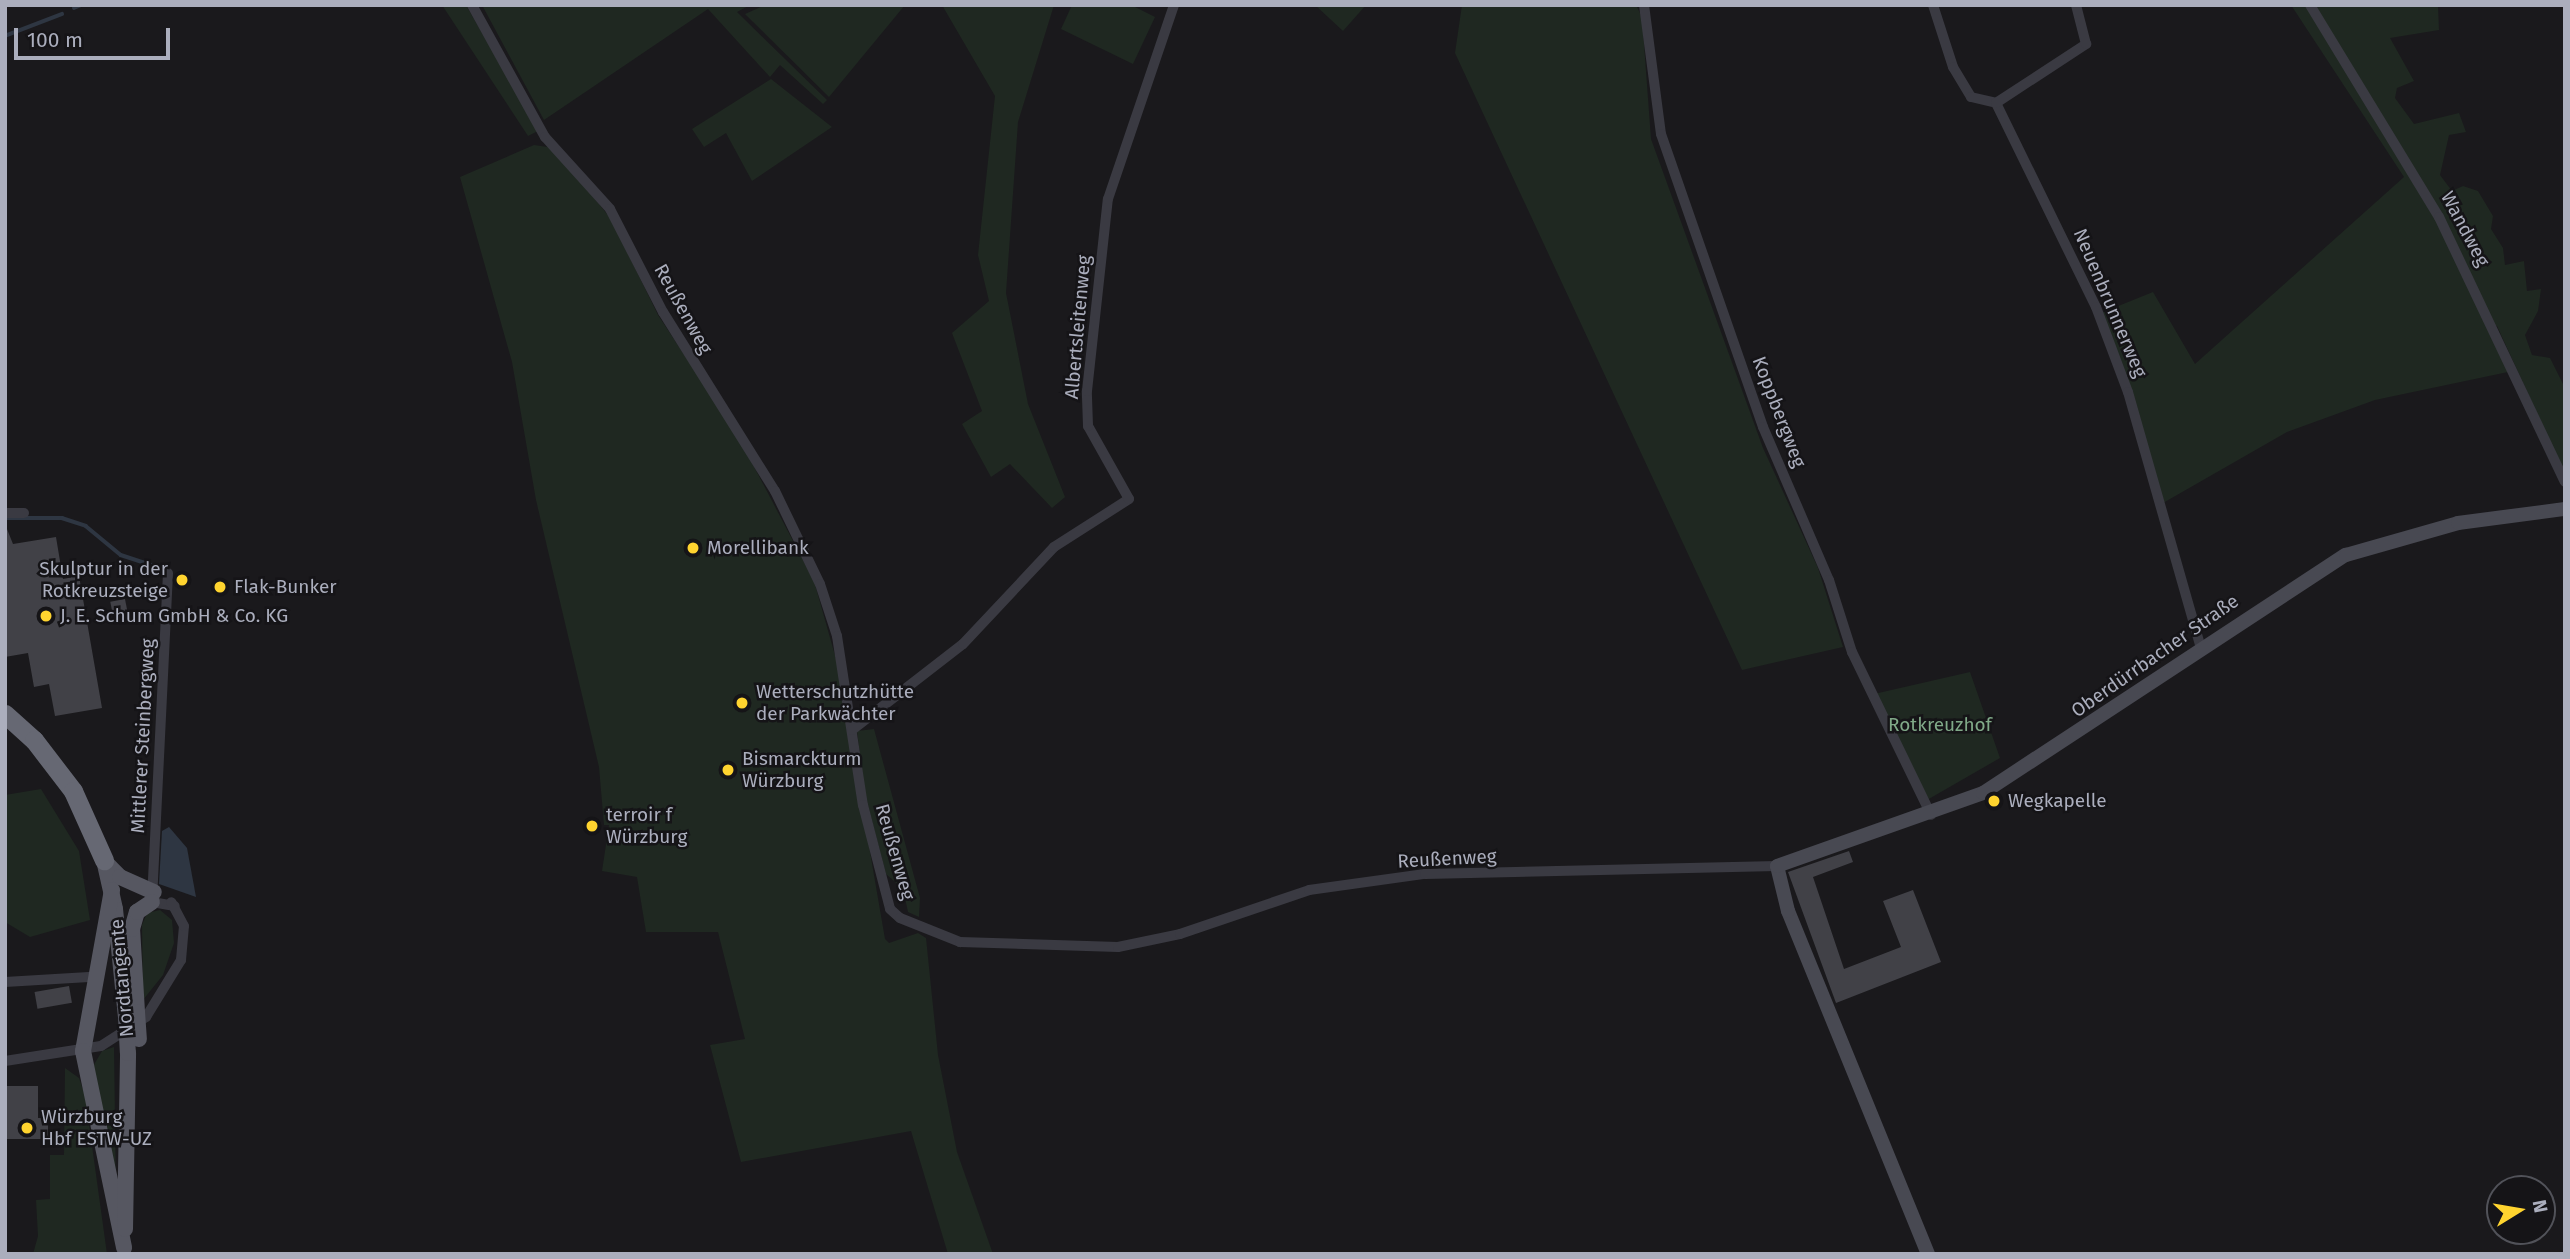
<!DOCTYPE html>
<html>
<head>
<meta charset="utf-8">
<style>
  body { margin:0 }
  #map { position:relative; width:2570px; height:1259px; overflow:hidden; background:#1a191c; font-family:"Fira Sans",sans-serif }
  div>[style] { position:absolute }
  .green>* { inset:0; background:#1f2821 }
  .water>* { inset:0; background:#2e3642 }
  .stream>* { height:3.5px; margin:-1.75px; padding:0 1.75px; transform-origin:1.75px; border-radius:1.75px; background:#2e3642 }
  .building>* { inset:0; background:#414147; transform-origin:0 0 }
  .street>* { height:10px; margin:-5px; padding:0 5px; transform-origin:5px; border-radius:5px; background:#3a3a42 }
  .secondary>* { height:14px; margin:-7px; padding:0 7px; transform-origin:7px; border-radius:7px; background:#484952 }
  .primary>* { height:16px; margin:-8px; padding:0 8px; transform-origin:8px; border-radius:8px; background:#565761 }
  .highway>* { height:19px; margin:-9.5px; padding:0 9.5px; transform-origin:9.5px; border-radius:9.5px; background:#666873 }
  .primary-bridge>* { height:16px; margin:-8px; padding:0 8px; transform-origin:8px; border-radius:8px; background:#565761 }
  .dots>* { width:19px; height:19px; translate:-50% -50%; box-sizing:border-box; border:4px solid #151417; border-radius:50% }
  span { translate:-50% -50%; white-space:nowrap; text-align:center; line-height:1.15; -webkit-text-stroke:5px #151417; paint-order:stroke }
  .street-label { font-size:19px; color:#abaebd }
  .poi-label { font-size:19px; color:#abaebd }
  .left { translate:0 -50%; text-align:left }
  .right { translate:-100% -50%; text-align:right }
  .park-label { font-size:19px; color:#80a988 }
  .frame { position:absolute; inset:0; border:7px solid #abaebd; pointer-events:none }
  .north { position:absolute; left:2486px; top:1175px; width:70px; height:70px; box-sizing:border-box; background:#151417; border:2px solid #515259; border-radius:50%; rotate:79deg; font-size:19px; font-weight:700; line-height:28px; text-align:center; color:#abaebd }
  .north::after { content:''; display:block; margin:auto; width:24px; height:32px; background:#ffd42f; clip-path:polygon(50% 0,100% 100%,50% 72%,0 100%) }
  .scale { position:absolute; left:14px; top:28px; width:156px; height:32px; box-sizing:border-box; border:4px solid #abaebd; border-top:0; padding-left:9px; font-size:21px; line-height:24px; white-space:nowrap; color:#abaebd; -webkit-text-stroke:5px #151417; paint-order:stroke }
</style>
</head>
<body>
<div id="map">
  <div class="green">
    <div style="clip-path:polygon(442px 5px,466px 5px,538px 131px,528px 136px)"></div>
    <div style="clip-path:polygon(482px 5px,750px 5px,737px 12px,827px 100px,823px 104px,780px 65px,770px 77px,708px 9px,544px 120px)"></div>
    <div style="clip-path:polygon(765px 5px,905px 5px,829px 97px,745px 14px)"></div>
    <div style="clip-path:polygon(942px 5px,1054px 5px,1018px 122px,1006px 293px,1028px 404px,1065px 497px,1052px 508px,1010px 464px,991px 477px,962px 424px,982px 411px,952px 333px,989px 301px,978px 255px,995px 96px)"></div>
    <div style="clip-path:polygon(1072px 5px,1131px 5px,1155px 17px,1133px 64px,1061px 29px)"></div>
    <div style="clip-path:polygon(1315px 5px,1366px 5px,1343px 31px)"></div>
    <div style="clip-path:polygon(1462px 5px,1636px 5px,1642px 17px,1651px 139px,1763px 448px,1818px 568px,1843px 647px,1742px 670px,1455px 53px)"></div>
    <div style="clip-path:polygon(2291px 5px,2438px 5px,2439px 30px,2390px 38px,2414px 81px,2397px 88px,2395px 98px,2414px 124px,2459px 113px,2466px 132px,2449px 135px,2440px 175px,2452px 191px,2463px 186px,2478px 191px,2493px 216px,2491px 229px,2503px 248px,2505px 265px,2524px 261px,2527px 291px,2541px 289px,2538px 311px,2525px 335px,2532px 355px,2550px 358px,2565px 388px,2565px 474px,2497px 326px,2486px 326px,2508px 372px,2375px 400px,2287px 432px,2163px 503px,2101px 313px,2153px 292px,2195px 364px,2404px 177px)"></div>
    <div style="clip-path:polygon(771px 79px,832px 127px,752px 181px,726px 133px,704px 147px,692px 129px)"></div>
    <div style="clip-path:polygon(534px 145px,554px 148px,611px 219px,658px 315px,739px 438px,814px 581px,838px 666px,885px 939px,889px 943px,918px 933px,926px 938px,938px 1055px,957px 1152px,993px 1254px,948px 1254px,911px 1131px,741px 1162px,710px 1045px,745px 1039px,718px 932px,646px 932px,637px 877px,602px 871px,609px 825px,604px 825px,599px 767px,536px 500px,512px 362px,460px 177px)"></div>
    <div style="clip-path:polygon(1970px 672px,2000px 758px,1927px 800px,1874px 694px)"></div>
    <div style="clip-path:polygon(874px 729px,920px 898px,919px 917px,908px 912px,903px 889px,886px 874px,865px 794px,857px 731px)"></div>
    <div style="clip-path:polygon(41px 789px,79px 851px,90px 920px,30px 937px,5px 922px,5px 795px)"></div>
    <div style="clip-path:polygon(160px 910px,172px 920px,174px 943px,163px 975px,143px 1000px,142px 925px,147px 913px)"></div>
    <div style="clip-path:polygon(114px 1047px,116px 1195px,92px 1068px,102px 1051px)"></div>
    <div style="clip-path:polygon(65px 1068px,79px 1078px,85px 1095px,107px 1254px,33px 1254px,38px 1236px,36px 1200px,50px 1199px,50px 1155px,64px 1155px)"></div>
  </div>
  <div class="water">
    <div style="clip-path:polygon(169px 827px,187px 848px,196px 897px,159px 884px,162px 831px)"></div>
  </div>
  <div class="stream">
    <div style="left:74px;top:8px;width:8px;rotate:-23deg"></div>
    <div style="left:5px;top:36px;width:61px;rotate:-21.1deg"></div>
    <div style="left:5px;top:518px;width:57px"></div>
    <div style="left:62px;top:518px;width:25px;rotate:18deg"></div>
    <div style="left:86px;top:526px;width:45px;rotate:39.6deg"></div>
    <div style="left:121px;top:555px;width:48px;rotate:18.1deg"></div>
  </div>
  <div class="building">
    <div style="clip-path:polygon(5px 524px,13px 544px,56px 537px,63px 579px,79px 576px,102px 708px,55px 716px,49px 684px,34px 687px,28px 653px,5px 657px)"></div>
    <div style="left:125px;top:599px;width:16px;height:15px;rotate:79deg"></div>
    <div style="clip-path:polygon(1849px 851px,1853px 862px,1813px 877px,1844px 969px,1901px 947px,1883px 901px,1913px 890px,1941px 962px,1836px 1003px,1788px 872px)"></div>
    <div style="left:69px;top:986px;width:17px;height:35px;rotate:80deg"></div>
    <div style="clip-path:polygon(5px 1086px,38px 1086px,38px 1118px,48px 1118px,48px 1139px,5px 1139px)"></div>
  </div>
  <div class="street">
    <div style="left:472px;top:5px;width:151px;rotate:61.1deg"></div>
    <div style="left:545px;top:137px;width:97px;rotate:47.9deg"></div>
    <div style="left:610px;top:209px;width:116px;rotate:62.8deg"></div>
    <div style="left:663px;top:312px;width:211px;rotate:58deg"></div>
    <div style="left:775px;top:491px;width:103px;rotate:64.2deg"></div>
    <div style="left:820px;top:584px;width:55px;rotate:71.9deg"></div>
    <div style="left:837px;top:636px;width:171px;rotate:81.3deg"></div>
    <div style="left:863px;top:805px;width:107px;rotate:75.4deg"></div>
    <div style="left:890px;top:909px;width:13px;rotate:42deg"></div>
    <div style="left:900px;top:918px;width:65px;rotate:21.8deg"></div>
    <div style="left:960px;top:942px;width:158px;rotate:1.8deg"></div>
    <div style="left:1118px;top:947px;width:63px;rotate:-11.8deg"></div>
    <div style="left:1180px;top:934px;width:136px;rotate:-18.8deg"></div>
    <div style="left:1309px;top:890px;width:117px;rotate:-7.9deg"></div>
    <div style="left:1425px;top:874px;width:352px;rotate:-1.3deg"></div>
    <div style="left:1644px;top:5px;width:130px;rotate:82.5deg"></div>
    <div style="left:1661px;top:134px;width:310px;rotate:70.8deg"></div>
    <div style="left:1763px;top:427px;width:167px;rotate:66.7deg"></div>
    <div style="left:1829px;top:580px;width:76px;rotate:72.3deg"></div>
    <div style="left:1852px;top:652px;width:181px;rotate:64.1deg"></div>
    <div style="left:1933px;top:5px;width:65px;rotate:72.1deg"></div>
    <div style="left:1953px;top:67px;width:35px;rotate:59deg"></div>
    <div style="left:1971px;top:97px;width:26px;rotate:13deg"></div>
    <div style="left:1996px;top:103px;width:227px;rotate:63.9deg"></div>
    <div style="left:2096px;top:307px;width:91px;rotate:69.4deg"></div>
    <div style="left:2128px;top:392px;width:266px;rotate:74.1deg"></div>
    <div style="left:2310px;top:5px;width:248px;rotate:58.7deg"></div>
    <div style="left:2439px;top:217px;width:293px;rotate:64.6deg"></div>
    <div style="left:1996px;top:103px;width:108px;rotate:-33.2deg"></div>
    <div style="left:2086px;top:44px;width:40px;rotate:-104.4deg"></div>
    <div style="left:5px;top:513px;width:19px"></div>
    <div style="left:168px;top:573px;width:329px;rotate:92.8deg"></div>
    <div style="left:152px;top:902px;width:23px;rotate:10deg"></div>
    <div style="left:852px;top:730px;width:140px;rotate:-37.8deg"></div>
    <div style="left:963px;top:644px;width:133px;rotate:-46.8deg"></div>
    <div style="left:1054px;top:547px;width:89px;rotate:-32.6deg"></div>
    <div style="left:1129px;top:499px;width:84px;rotate:-119.3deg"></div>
    <div style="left:1088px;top:426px;width:35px;rotate:-92deg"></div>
    <div style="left:1087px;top:391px;width:193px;rotate:-83.8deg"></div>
    <div style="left:1108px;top:199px;width:205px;rotate:-71.2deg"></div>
    <div style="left:5px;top:982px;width:84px;rotate:-3.4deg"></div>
    <div style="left:5px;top:1061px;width:97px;rotate:-8.9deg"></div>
    <div style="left:101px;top:1046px;width:54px;rotate:-32.8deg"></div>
    <div style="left:146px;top:1017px;width:67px;rotate:-58.4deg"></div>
    <div style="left:181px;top:960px;width:34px;rotate:-85deg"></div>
    <div style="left:184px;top:926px;width:27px;rotate:-118deg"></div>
  </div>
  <div class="secondary">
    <div style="left:1928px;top:1254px;width:370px;rotate:-112.2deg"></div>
    <div style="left:1788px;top:911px;width:46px;rotate:-103.7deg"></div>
    <div style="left:1777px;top:866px;width:219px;rotate:-19.5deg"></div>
    <div style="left:1983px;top:793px;width:434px;rotate:-33.3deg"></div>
    <div style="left:2346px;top:555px;width:116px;rotate:-15.9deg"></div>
    <div style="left:2458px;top:523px;width:108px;rotate:-7.5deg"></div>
  </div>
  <div class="primary">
    <div style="left:104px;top:860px;width:50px;rotate:77.3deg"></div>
    <div style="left:115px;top:909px;width:109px;rotate:84.2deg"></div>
    <div style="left:105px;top:862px;width:21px;rotate:45deg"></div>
    <div style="left:120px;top:877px;width:37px;rotate:24deg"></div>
    <div style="left:112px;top:890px;width:164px;rotate:100.2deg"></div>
    <div style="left:83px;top:1051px;width:201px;rotate:78.2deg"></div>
    <div style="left:137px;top:1012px;width:83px;rotate:-93.4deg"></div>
    <div style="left:132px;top:929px;width:18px;rotate:-74deg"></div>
    <div style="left:137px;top:912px;width:18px;rotate:-34deg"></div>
    <div style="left:125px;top:1229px;width:176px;rotate:-89deg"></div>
  </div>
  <div class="highway">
    <div style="left:5px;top:714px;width:39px;rotate:42deg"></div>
    <div style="left:34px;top:740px;width:64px;rotate:52.6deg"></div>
    <div style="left:73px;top:791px;width:76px;rotate:65.8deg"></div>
  </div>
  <div class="primary-bridge">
    <div style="left:137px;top:1012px;width:27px;rotate:86deg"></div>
    <div style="left:126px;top:1017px;width:36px;rotate:87deg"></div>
  </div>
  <div class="dots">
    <div style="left:693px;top:548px;background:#ffd42f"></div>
    <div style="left:182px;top:580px;background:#ffd42f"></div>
    <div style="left:220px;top:587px;background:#ffd42f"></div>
    <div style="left:46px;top:616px;background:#ffd42f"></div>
    <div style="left:742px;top:703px;background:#ffd42f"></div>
    <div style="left:728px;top:770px;background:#ffd42f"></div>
    <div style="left:1994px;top:801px;background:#ffd42f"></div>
    <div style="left:592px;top:826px;background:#ffd42f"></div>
    <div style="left:27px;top:1128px;background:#ffd42f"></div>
  </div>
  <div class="street-label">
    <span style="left:2465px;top:229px;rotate:62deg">Wandweg</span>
    <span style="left:2110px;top:303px;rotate:67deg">Neuenbrunnerweg</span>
    <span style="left:683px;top:309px;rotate:61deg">Reußenweg</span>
    <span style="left:1078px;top:327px;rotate:-85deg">Albertsleitenweg</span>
    <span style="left:1779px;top:412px;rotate:69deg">Koppbergweg</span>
    <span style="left:2155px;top:656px;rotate:-35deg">Oberdürrbacher Straße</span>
    <span style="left:143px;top:736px;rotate:-87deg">Mittlerer Steinbergweg</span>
    <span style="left:895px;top:852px;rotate:74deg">Reußenweg</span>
    <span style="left:1447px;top:859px;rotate:-3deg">Reußenweg</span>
    <span style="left:122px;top:978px;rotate:-95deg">Nordtangente</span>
  </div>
  <div class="poi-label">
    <span class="left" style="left:707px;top:548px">Morellibank</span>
    <span class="right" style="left:168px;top:580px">Skulptur in der<br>Rotkreuzsteige</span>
    <span class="left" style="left:234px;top:587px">Flak-Bunker</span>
    <span class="left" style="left:60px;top:616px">J. E. Schum GmbH &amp; Co. KG</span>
    <span class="left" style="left:756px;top:703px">Wetterschutzhütte<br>der Parkwächter</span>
    <span class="left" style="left:742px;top:770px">Bismarckturm<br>Würzburg</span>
    <span class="left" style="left:2008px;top:801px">Wegkapelle</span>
    <span class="left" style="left:606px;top:826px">terroir f<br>Würzburg</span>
    <span class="left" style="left:41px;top:1128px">Würzburg<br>Hbf ESTW-UZ</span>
  </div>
  <div class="park-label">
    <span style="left:1940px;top:725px">Rotkreuzhof</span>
  </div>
  <div class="frame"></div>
  <div class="north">N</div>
  <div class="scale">100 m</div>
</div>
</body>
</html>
